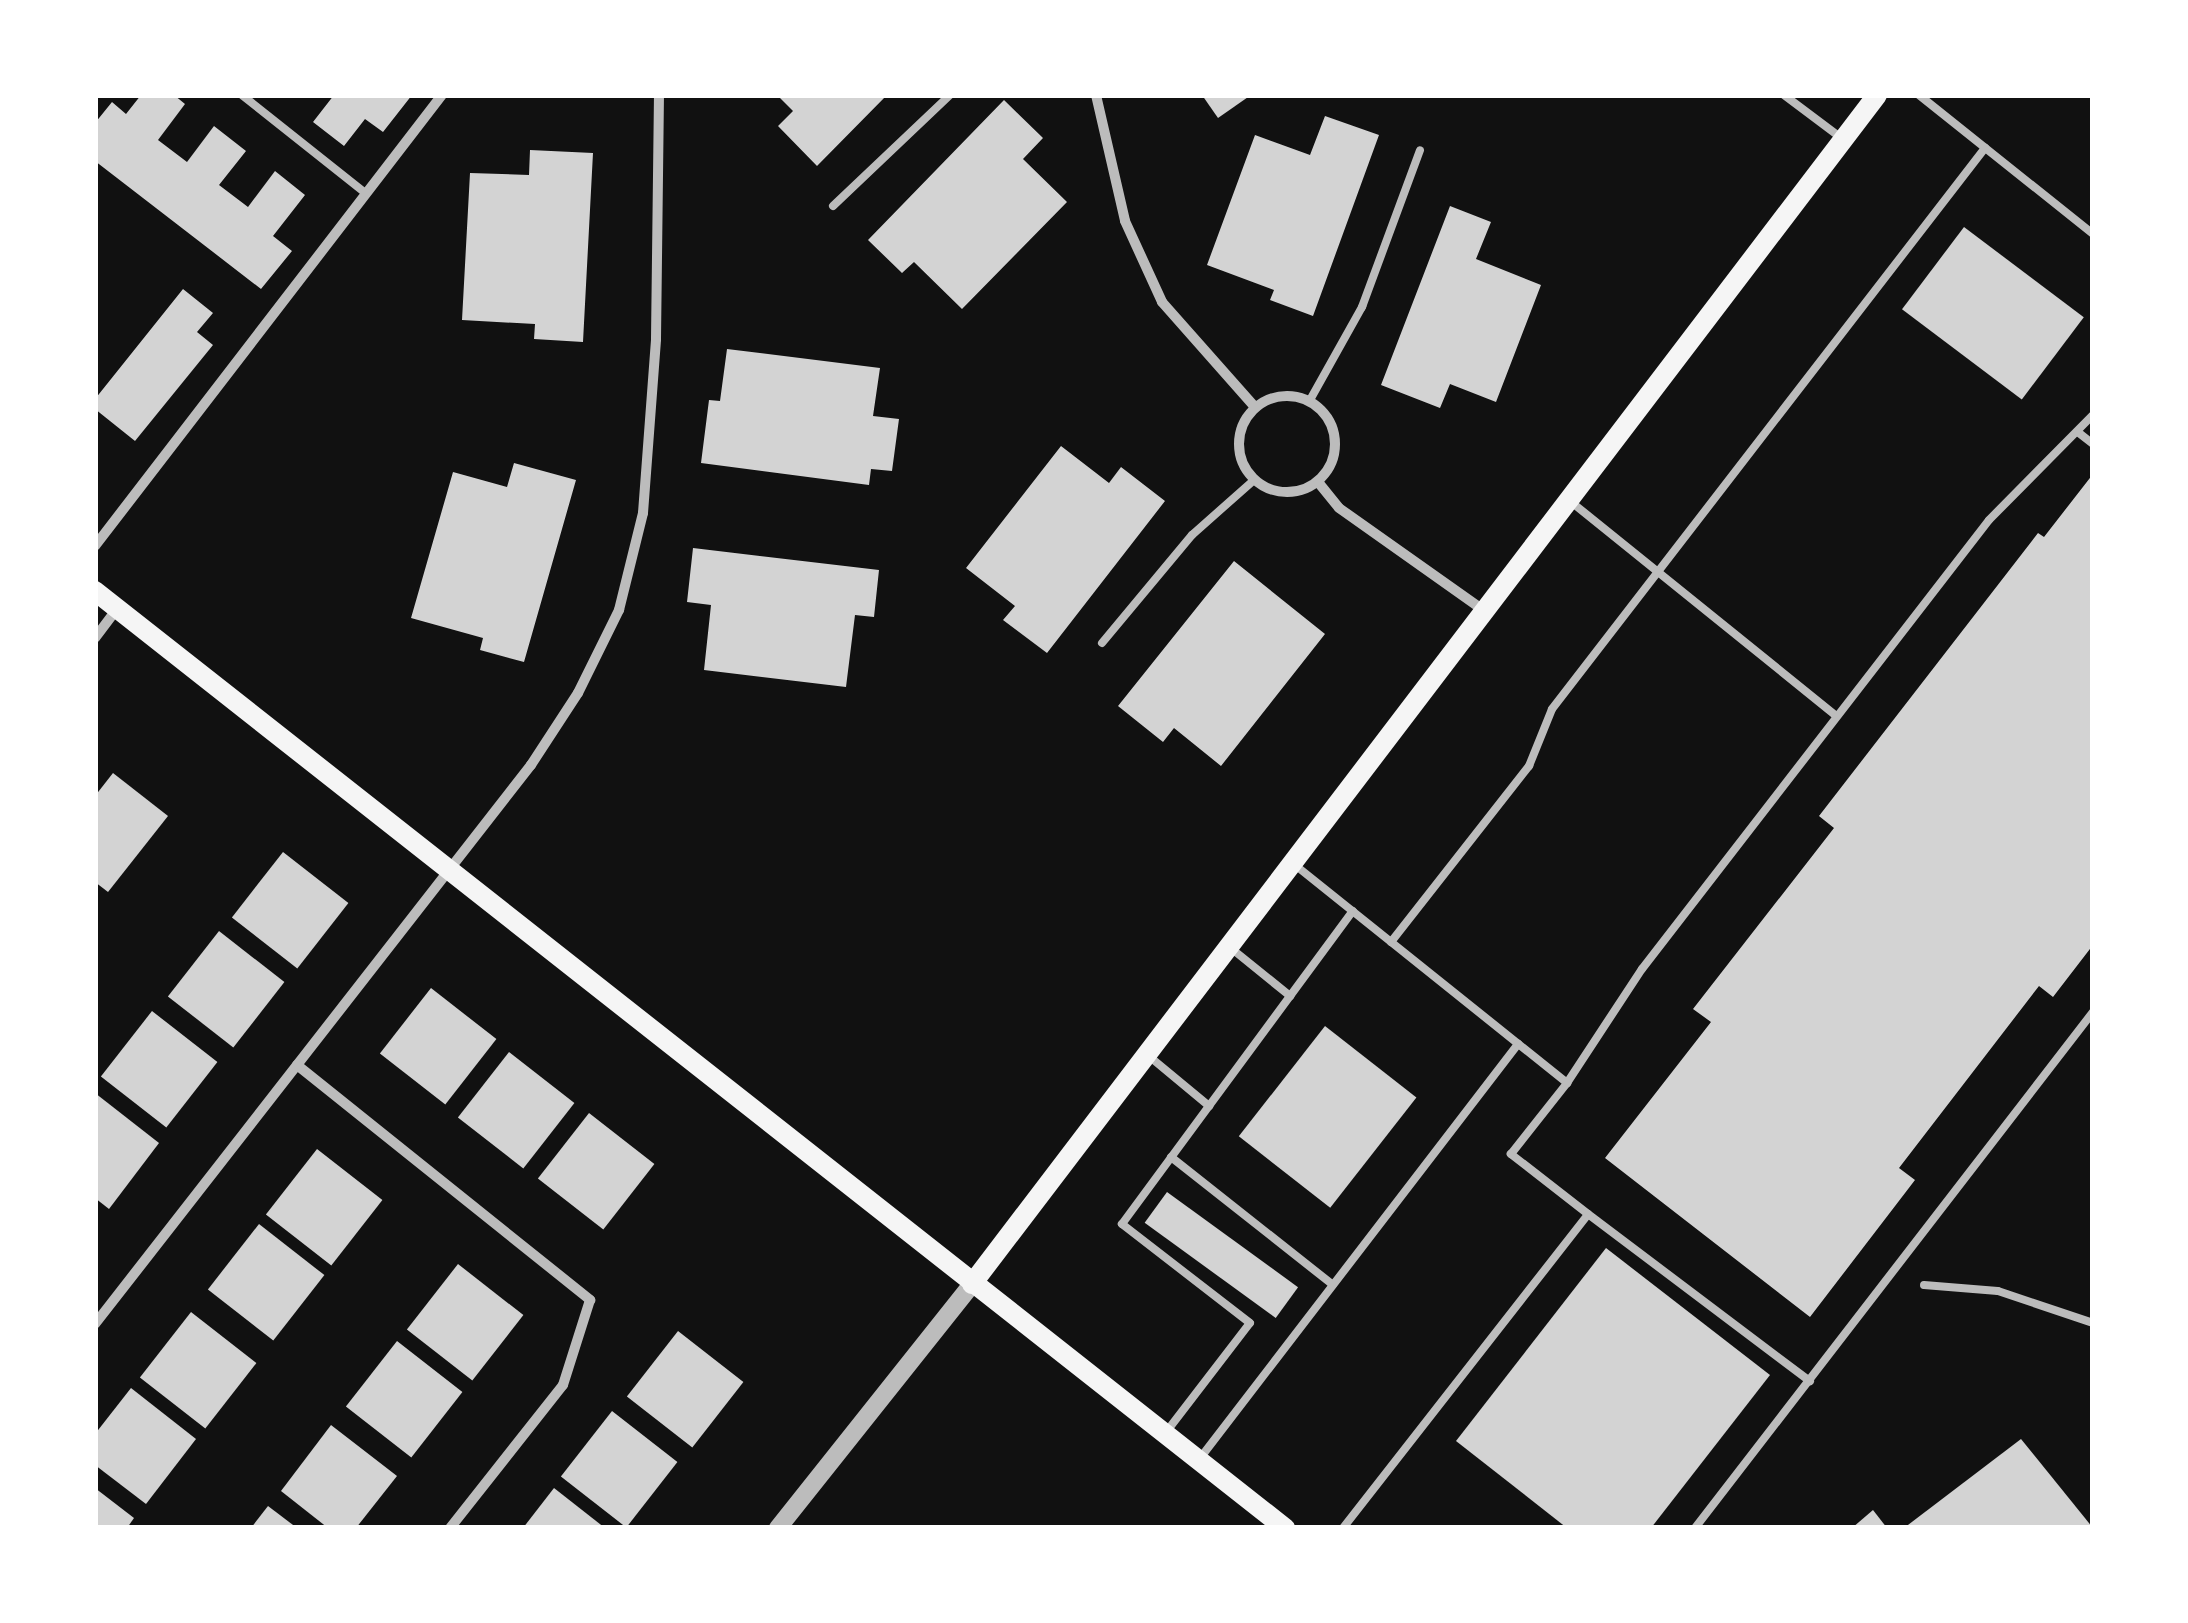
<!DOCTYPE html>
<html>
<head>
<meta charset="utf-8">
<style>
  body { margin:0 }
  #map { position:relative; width:2188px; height:1623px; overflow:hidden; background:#111; font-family:"Asap Condensed",sans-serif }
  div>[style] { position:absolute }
  .building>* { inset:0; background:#d3d3d3; transform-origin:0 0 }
  .service>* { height:8px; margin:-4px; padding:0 4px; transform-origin:4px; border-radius:4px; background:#bcbcbc }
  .minor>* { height:10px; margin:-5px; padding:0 5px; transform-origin:5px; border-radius:5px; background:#bcbcbc }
  .minor>.ring { margin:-5px; padding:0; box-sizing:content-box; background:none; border:10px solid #bcbcbc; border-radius:50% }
  .tertiary>* { height:18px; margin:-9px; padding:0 9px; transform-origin:9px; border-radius:9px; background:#bcbcbc }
  .secondary>* { height:20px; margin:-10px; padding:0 10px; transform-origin:10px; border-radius:10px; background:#f5f5f5 }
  span { translate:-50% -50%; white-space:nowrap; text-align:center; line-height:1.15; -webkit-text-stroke:9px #fff; paint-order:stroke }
  .frame { position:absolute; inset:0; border:98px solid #fff; pointer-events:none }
</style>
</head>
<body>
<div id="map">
  <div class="building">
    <div style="clip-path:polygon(141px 95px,174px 95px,185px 104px,158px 140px,187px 162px,214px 126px,246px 151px,219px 185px,248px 207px,275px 171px,305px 195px,273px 236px,292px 251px,261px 289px,95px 161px,95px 123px,112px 102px,126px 114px)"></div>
    <div style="clip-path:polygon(334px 95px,412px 95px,383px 132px,365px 119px,344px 146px,313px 122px)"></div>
    <div style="clip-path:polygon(777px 95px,887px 95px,817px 166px,778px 126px,793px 111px)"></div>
    <div style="clip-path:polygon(1202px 95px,1251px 95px,1218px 118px)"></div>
    <div style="clip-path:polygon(1004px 100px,1043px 138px,1023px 159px,1067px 202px,962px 309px,914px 262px,902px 273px,868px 240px)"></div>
    <div style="clip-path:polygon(1325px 116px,1379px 135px,1313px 316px,1270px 300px,1274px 290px,1207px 265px,1255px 135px,1310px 155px)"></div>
    <div style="clip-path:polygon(530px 150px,593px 153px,583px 342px,534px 339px,535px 324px,462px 320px,470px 173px,529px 175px)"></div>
    <div style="clip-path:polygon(1450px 206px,1491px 222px,1476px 259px,1541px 285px,1496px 402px,1450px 384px,1440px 408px,1381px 385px)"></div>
    <div style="left:1964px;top:227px;width:150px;height:103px;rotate:37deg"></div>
    <div style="clip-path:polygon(183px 289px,213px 313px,197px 332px,213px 345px,135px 441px,95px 409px,95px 399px)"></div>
    <div style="clip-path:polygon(727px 349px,880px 368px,873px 416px,899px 419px,892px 471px,871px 469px,869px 485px,701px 463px,709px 400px,720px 401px)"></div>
    <div style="clip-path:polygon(1061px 446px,1109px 483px,1121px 467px,1165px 501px,1047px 653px,1003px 620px,1015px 606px,966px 568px)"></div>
    <div style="clip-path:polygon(514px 463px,576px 480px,524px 662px,480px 650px,483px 638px,411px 618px,453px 472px,507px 487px)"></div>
    <div style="clip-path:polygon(2093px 474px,2093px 945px,2053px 997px,2039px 986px,1899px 1168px,1915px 1180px,1810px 1317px,1605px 1158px,1711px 1022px,1693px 1009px,1834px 828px,1819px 816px,2038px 533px,2044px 537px)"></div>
    <div style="clip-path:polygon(693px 548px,879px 570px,874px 617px,855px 615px,846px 687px,704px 670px,711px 605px,687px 602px)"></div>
    <div style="clip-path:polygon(1234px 561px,1325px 634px,1221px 766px,1174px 728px,1163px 742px,1118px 706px)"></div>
    <div style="clip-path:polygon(113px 773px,168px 816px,108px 892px,95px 882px,95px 796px)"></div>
    <div style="left:283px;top:852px;width:83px;height:83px;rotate:38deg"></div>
    <div style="left:219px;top:931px;width:83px;height:83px;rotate:38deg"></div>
    <div style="left:431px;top:988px;width:83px;height:83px;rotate:38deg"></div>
    <div style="left:152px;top:1011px;width:83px;height:83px;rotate:38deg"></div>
    <div style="left:1325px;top:1026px;width:116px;height:140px;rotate:38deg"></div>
    <div style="left:509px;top:1052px;width:83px;height:83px;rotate:38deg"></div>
    <div style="clip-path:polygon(95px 1093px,159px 1143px,109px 1209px,95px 1198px)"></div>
    <div style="left:589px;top:1113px;width:83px;height:83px;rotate:38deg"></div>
    <div style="left:317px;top:1149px;width:83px;height:83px;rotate:38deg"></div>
    <div style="left:1167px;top:1192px;width:162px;height:38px;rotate:36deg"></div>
    <div style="left:259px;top:1224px;width:83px;height:83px;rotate:38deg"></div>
    <div style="clip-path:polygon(1606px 1248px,1770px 1375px,1651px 1528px,1567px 1528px,1456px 1441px)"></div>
    <div style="left:458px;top:1264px;width:83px;height:83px;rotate:38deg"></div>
    <div style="left:191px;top:1312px;width:83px;height:83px;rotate:38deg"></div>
    <div style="left:678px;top:1331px;width:83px;height:83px;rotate:38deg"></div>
    <div style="left:397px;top:1341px;width:83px;height:83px;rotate:38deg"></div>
    <div style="clip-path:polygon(131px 1388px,196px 1439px,146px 1504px,95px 1465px,95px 1434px)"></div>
    <div style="left:612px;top:1411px;width:83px;height:83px;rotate:38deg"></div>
    <div style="clip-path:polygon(331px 1425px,397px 1476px,356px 1528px,328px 1528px,281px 1491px)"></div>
    <div style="clip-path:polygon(2021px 1439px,2093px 1528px,1904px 1528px)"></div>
    <div style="clip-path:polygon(95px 1488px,134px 1518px,127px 1528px,95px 1528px)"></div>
    <div style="clip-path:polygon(554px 1488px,605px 1528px,523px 1528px)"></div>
    <div style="clip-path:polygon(268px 1506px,297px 1528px,251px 1528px)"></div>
    <div style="clip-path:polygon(1873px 1510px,1887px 1528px,1852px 1528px)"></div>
  </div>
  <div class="service">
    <div style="left:242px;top:95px;width:157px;rotate:38.5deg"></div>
    <div style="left:1784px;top:95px;width:70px;rotate:36.9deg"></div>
    <div style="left:1919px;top:95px;width:223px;rotate:38.6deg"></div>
    <div style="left:833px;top:206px;width:161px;rotate:-43.5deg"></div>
    <div style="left:1310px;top:400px;width:107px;rotate:-60.8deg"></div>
    <div style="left:1362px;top:307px;width:167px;rotate:-69.7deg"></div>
    <div style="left:2079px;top:433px;width:18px;rotate:38deg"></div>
    <div style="left:1570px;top:501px;width:342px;rotate:38.9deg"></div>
    <div style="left:1102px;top:643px;width:141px;rotate:-50.2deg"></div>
    <div style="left:1192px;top:535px;width:83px;rotate:-41.6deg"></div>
    <div style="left:1295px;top:865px;width:349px;rotate:38.7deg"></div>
    <div style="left:1391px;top:942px;width:224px;rotate:-51.9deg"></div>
    <div style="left:1529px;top:766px;width:61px;rotate:-68deg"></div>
    <div style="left:1552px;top:709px;width:709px;rotate:-52.34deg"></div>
    <div style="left:1232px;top:949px;width:75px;rotate:39deg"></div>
    <div style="left:1150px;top:1057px;width:77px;rotate:39.7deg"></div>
    <div style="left:1171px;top:1157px;width:206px;rotate:38.3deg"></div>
    <div style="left:1588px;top:1214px;width:278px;rotate:37deg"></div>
    <div style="left:1924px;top:1285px;width:74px;rotate:4.6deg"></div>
    <div style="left:1998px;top:1291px;width:100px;rotate:18.6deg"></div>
    <div style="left:1167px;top:1431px;width:136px;rotate:-52.5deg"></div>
    <div style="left:1250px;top:1323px;width:162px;rotate:-142.3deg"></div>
    <div style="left:1122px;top:1224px;width:389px;rotate:-53.6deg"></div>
    <div style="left:1201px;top:1457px;width:521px;rotate:-52.49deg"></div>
    <div style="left:1343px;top:1528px;width:398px;rotate:-52deg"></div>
    <div style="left:1588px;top:1214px;width:98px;rotate:-142.1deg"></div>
    <div style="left:1511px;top:1154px;width:90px;rotate:-51.7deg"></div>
    <div style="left:1567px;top:1083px;width:136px;rotate:-56.7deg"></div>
    <div style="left:1642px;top:969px;width:567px;rotate:-52.3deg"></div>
    <div style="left:1989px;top:520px;width:148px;rotate:-45.3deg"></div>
    <div style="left:1695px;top:1528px;width:652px;rotate:-52.36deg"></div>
  </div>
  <div class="minor">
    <div style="left:1096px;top:95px;width:129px;rotate:77deg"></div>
    <div style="left:1125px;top:221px;width:89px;rotate:65.4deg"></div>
    <div style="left:1162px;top:302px;width:140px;rotate:48.5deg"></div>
    <div class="ring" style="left:1239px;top:396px;width:86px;height:86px"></div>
    <div style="left:1318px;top:482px;width:33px;rotate:51deg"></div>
    <div style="left:1339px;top:508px;width:176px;rotate:35.3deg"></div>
    <div style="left:95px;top:546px;width:569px;rotate:-52.43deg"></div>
    <div style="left:95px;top:638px;width:36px;rotate:-53deg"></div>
    <div style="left:297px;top:1065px;width:376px;rotate:38.7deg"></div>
    <div style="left:590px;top:1300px;width:89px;rotate:107.6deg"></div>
    <div style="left:563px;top:1385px;width:182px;rotate:128.3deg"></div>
    <div style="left:95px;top:1324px;width:709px;rotate:-52.05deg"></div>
    <div style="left:531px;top:765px;width:86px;rotate:-56.9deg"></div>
    <div style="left:578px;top:693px;width:93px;rotate:-63.7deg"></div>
    <div style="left:619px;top:610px;width:100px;rotate:-76.1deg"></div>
    <div style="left:643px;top:513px;width:174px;rotate:-85.7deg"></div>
    <div style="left:656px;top:339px;width:244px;rotate:-89.3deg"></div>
  </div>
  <div class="tertiary">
    <div style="left:778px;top:1528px;width:312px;rotate:-51.5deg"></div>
  </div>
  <div class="secondary">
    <div style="left:95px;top:591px;width:1515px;rotate:38.22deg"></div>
    <div style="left:972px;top:1284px;width:1494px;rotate:-52.72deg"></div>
  </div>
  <div class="frame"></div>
</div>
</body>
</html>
